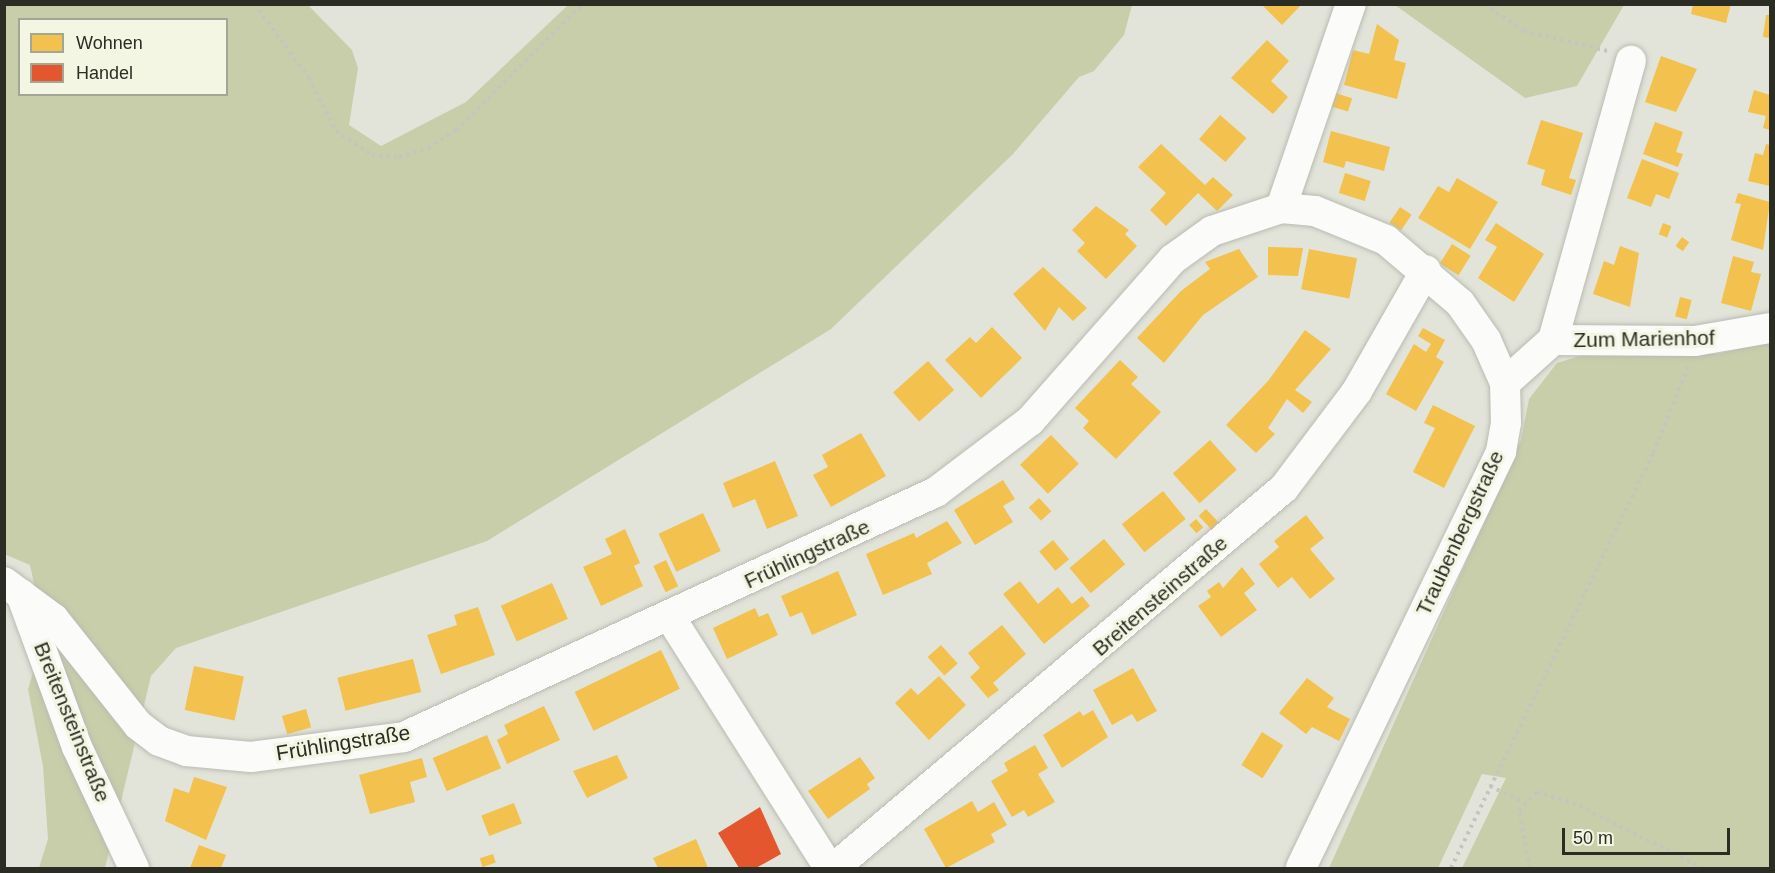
<!DOCTYPE html>
<html>
<head>
<meta charset="utf-8">
<style>
  body { margin:0 }
  #map { position:relative; width:1775px; height:873px; overflow:hidden; background:#e2e4d9; font-family:Arial,sans-serif }
  div>[style] { position:absolute }
  .green>* { inset:0; background:#c8ceaa }
  .homes>* { inset:0; background:#f2c14e; transform-origin:0 0 }
  .shops>* { inset:0; background:#e4572e }
  .path>* { height:4px; margin-top:-2px; transform-origin:0; background:repeating-linear-gradient(90deg,#c4c5c0 0 3px,transparent 0 7.5px) }
  .roads { filter:drop-shadow(0 0 2px #b9bbb2) drop-shadow(0 0 2px #b9bbb2) }
  .minor>* { height:30px; margin:-15px; padding:0 15px; transform-origin:15px; border-radius:15px; background:#fbfbf9 }
  span { translate:-50% -50%; white-space:nowrap; text-align:center; line-height:1.15; -webkit-text-stroke:6px #f2f6e2; paint-order:stroke }
  .street-label { font-size:21px; color:#2b2d25 }
  .frame { position:absolute; inset:0; border:6px solid #2b2d25; pointer-events:none }
  .legend { position:absolute; left:18px; top:18px; width:210px; height:78px; box-sizing:border-box; background:#f2f6e2; border:2px solid #a2a696; margin:0; padding:8px 10px; list-style:none; font-size:18px; color:#2b2d25 }
  .legend li { display:flex; align-items:center; gap:12px; height:30px }
  .legend b { width:30px; border:2px solid #a2a696 }
  .scale { position:absolute; left:1562px; top:828px; width:168px; height:27px; box-sizing:border-box; border:3px solid #2b2d25; border-top:0; padding-left:8px; font-size:18px; line-height:21px; white-space:nowrap; color:#2b2d25; -webkit-text-stroke:4px #f2f6e2; paint-order:stroke }
</style>
</head>
<body>
<div id="map">
  <div class="green">
    <div style="clip-path:polygon(evenodd,4px 5px,308px 5px,352px 50px,358px 68px,349px 125px,381px 146px,466px 102px,568px 5px,1132px 5px,1124px 35px,1094px 71px,1079px 77px,1013px 154px,831px 329px,487px 541px,176px 648px,151px 676px,105px 868px,39px 868px,48px 839px,43px 766px,28px 689px,42px 642px,37px 598px,30px 565px,4px 554px,4px 5px,20px 20px,226px 20px,226px 94px,20px 94px,20px 20px)"></div>
    <div style="clip-path:polygon(1395px 5px,1624px 5px,1577px 86px,1525px 98px)"></div>
    <div style="clip-path:polygon(1770px 342px,1770px 868px,1462px 868px,1506px 778px,1482px 774px,1438px 868px,1329px 868px,1521px 440px,1529px 399px,1557px 363px,1589px 353px,1717px 354px)"></div>
  </div>
  <div class="homes">
    <div style="clip-path:polygon(1261px 4px,1302px 4px,1282px 25px)"></div>
    <div style="clip-path:polygon(1693px 4px,1731px 4px,1726px 23px,1691px 14px)"></div>
    <div style="clip-path:polygon(1766px 15px,1770px 15px,1770px 38px,1763px 37px)"></div>
    <div style="clip-path:polygon(1377px 24px,1399px 40px,1394px 60px,1406px 63px,1397px 99px,1344px 85px,1353px 50px,1369px 54px)"></div>
    <div style="clip-path:polygon(1267px 40px,1289px 61px,1271px 81px,1288px 97px,1273px 114px,1231px 78px)"></div>
    <div style="clip-path:polygon(1661px 56px,1697px 69px,1676px 112px,1645px 102px)"></div>
    <div style="clip-path:polygon(1754px 90px,1770px 95px,1770px 130px,1763px 128px,1766px 116px,1748px 112px)"></div>
    <div style="left:1332px;top:92px;width:21px;height:14px;rotate:17deg"></div>
    <div style="left:1220px;top:115px;width:35px;height:32px;rotate:41deg"></div>
    <div style="clip-path:polygon(1541px 120px,1583px 133px,1569px 178px,1576px 180px,1571px 195px,1541px 185px,1545px 170px,1527px 164px)"></div>
    <div style="clip-path:polygon(1655px 122px,1683px 132px,1676px 152px,1683px 154px,1678px 167px,1643px 154px)"></div>
    <div style="clip-path:polygon(1331px 131px,1390px 147px,1384px 171px,1346px 161px,1344px 168px,1323px 162px)"></div>
    <div style="clip-path:polygon(1161px 144px,1205px 185px,1213px 177px,1233px 195px,1217px 211px,1198px 193px,1166px 226px,1150px 210px,1166px 193px,1138px 167px)"></div>
    <div style="clip-path:polygon(1766px 144px,1770px 145px,1770px 186px,1748px 181px,1755px 153px,1763px 155px)"></div>
    <div style="clip-path:polygon(1642px 159px,1679px 173px,1669px 199px,1656px 194px,1651px 207px,1627px 198px)"></div>
    <div style="left:1345px;top:173px;width:27px;height:21px;rotate:17deg"></div>
    <div style="clip-path:polygon(1457px 178px,1498px 202px,1470px 249px,1418px 218px,1438px 186px,1449px 192px)"></div>
    <div style="clip-path:polygon(1738px 193px,1770px 202px,1763px 250px,1731px 240px,1741px 204px,1735px 203px)"></div>
    <div style="clip-path:polygon(1096px 206px,1129px 230px,1125px 234px,1137px 246px,1106px 279px,1077px 251px,1085px 243px,1072px 230px)"></div>
    <div style="left:1400px;top:207px;width:14px;height:19px;rotate:34deg"></div>
    <div style="clip-path:polygon(1496px 223px,1544px 254px,1514px 302px,1478px 278px,1497px 247px,1485px 240px)"></div>
    <div style="left:1663px;top:223px;width:9px;height:12px;rotate:21deg"></div>
    <div style="left:1682px;top:237px;width:9px;height:11px;rotate:36deg"></div>
    <div style="left:1452px;top:244px;width:22px;height:23px;rotate:32deg"></div>
    <div style="clip-path:polygon(1620px 246px,1639px 253px,1630px 307px,1593px 294px,1604px 261px,1614px 265px)"></div>
    <div style="clip-path:polygon(1268px 247px,1303px 248px,1298px 276px,1268px 275px)"></div>
    <div style="clip-path:polygon(1239px 249px,1258px 277px,1203px 315px,1164px 363px,1137px 338px,1181px 291px,1210px 269px,1205px 262px)"></div>
    <div style="left:1309px;top:249px;width:49px;height:41px;rotate:11deg"></div>
    <div style="clip-path:polygon(1733px 256px,1754px 262px,1751px 272px,1761px 274px,1751px 311px,1721px 303px)"></div>
    <div style="clip-path:polygon(1043px 267px,1087px 308px,1073px 321px,1059px 307px,1045px 331px,1013px 294px)"></div>
    <div style="left:1680px;top:297px;width:12px;height:20px;rotate:14deg"></div>
    <div style="clip-path:polygon(992px 327px,1022px 358px,981px 398px,945px 360px,970px 337px,976px 343px)"></div>
    <div style="clip-path:polygon(1423px 328px,1445px 340px,1436px 357px,1444px 362px,1416px 411px,1386px 394px,1414px 344px,1426px 352px,1431px 344px,1418px 336px)"></div>
    <div style="clip-path:polygon(1305px 330px,1331px 349px,1295px 390px,1312px 402px,1303px 413px,1287px 399px,1268px 428px,1275px 434px,1256px 453px,1226px 425px,1268px 381px)"></div>
    <div style="clip-path:polygon(1120px 360px,1138px 377px,1131px 384px,1161px 412px,1116px 459px,1083px 428px,1089px 421px,1075px 408px)"></div>
    <div style="left:928px;top:361px;width:39px;height:47px;rotate:48deg"></div>
    <div style="clip-path:polygon(1433px 405px,1475px 426px,1444px 488px,1413px 472px,1435px 428px,1424px 423px)"></div>
    <div style="clip-path:polygon(861px 433px,886px 476px,831px 507px,813px 475px,828px 467px,822px 455px)"></div>
    <div style="left:1051px;top:435px;width:40px;height:43px;rotate:46deg"></div>
    <div style="left:1210px;top:440px;width:40px;height:50px;rotate:48deg"></div>
    <div style="clip-path:polygon(775px 461px,798px 516px,767px 529px,755px 499px,733px 508px,723px 483px)"></div>
    <div style="clip-path:polygon(1003px 480px,1015px 499px,1003px 506px,1013px 522px,975px 545px,954px 510px)"></div>
    <div style="left:1163px;top:491px;width:36px;height:53px;rotate:51deg"></div>
    <div style="left:1039px;top:498px;width:18px;height:14px;rotate:47deg"></div>
    <div style="left:1206px;top:509px;width:21px;height:10px;rotate:47deg"></div>
    <div style="left:703px;top:513px;width:42px;height:49px;rotate:65deg"></div>
    <div style="clip-path:polygon(1306px 515px,1324px 538px,1310px 549px,1335px 579px,1310px 599px,1292px 577px,1278px 588px,1259px 564px,1279px 547px,1274px 541px)"></div>
    <div style="left:1196px;top:519px;width:11px;height:9px;rotate:49deg"></div>
    <div style="clip-path:polygon(947px 521px,962px 543px,927px 563px,932px 574px,883px 595px,866px 554px,914px 533px,916px 538px)"></div>
    <div style="clip-path:polygon(625px 529px,640px 563px,634px 566px,643px 586px,601px 606px,583px 567px,612px 554px,605px 539px)"></div>
    <div style="left:1104px;top:539px;width:33px;height:45px;rotate:50deg"></div>
    <div style="left:1053px;top:540px;width:25px;height:18px;rotate:50deg"></div>
    <div style="left:666px;top:560px;width:29px;height:14px;rotate:65deg"></div>
    <div style="clip-path:polygon(1242px 567px,1255px 584px,1244px 593px,1257px 610px,1221px 637px,1198px 606px,1211px 597px,1207px 591px,1219px 582px,1223px 588px)"></div>
    <div style="clip-path:polygon(838px 571px,857px 615px,812px 635px,802px 612px,790px 617px,781px 596px)"></div>
    <div style="clip-path:polygon(1020px 581px,1038px 604px,1058px 587px,1072px 604px,1082px 596px,1090px 606px,1044px 644px,1003px 594px)"></div>
    <div style="left:552px;top:583px;width:39px;height:56px;rotate:66deg"></div>
    <div style="clip-path:polygon(478px 607px,495px 655px,441px 674px,427px 635px,457px 625px,454px 615px)"></div>
    <div style="clip-path:polygon(755px 608px,759px 617px,768px 613px,778px 635px,727px 659px,713px 628px)"></div>
    <div style="clip-path:polygon(1002px 625px,1026px 654px,993px 683px,999px 690px,988px 698px,970px 677px,980px 668px,968px 653px)"></div>
    <div style="left:941px;top:645px;width:25px;height:18px;rotate:48deg"></div>
    <div style="left:661px;top:650px;width:43px;height:96px;rotate:64deg"></div>
    <div style="left:413px;top:659px;width:34px;height:78px;rotate:76deg"></div>
    <div style="left:194px;top:666px;width:51px;height:45px;rotate:12deg"></div>
    <div style="clip-path:polygon(1133px 668px,1157px 711px,1137px 722px,1132px 714px,1112px 725px,1093px 690px)"></div>
    <div style="clip-path:polygon(939px 676px,966px 705px,929px 740px,895px 703px,911px 688px,918px 695px)"></div>
    <div style="clip-path:polygon(1307px 678px,1334px 698px,1327px 707px,1350px 719px,1339px 741px,1312px 727px,1306px 734px,1279px 713px)"></div>
    <div style="clip-path:polygon(544px 706px,560px 740px,507px 764px,497px 740px,508px 734px,504px 725px)"></div>
    <div style="left:306px;top:709px;width:19px;height:25px;rotate:74deg"></div>
    <div style="clip-path:polygon(1093px 710px,1108px 737px,1062px 768px,1043px 735px,1080px 711px,1083px 716px)"></div>
    <div style="left:1262px;top:732px;width:25px;height:39px;rotate:32deg"></div>
    <div style="left:487px;top:735px;width:36px;height:59px;rotate:67deg"></div>
    <div style="clip-path:polygon(1035px 745px,1048px 768px,1038px 774px,1055px 802px,1028px 817px,1024px 810px,1012px 817px,991px 781px,1008px 771px,1004px 763px)"></div>
    <div style="clip-path:polygon(617px 755px,628px 778px,587px 798px,573px 771px)"></div>
    <div style="clip-path:polygon(860px 757px,875px 778px,867px 784px,870px 789px,828px 819px,808px 791px)"></div>
    <div style="clip-path:polygon(422px 758px,427px 777px,410px 782px,415px 802px,370px 814px,359px 775px)"></div>
    <div style="clip-path:polygon(194px 777px,227px 787px,206px 840px,165px 821px,174px 788px,189px 793px)"></div>
    <div style="clip-path:polygon(972px 801px,978px 812px,994px 802px,1007px 825px,991px 834px,995px 842px,946px 868px,924px 829px)"></div>
    <div style="left:514px;top:803px;width:22px;height:35px;rotate:69deg"></div>
    <div style="clip-path:polygon(696px 839px,708px 868px,658px 868px,653px 858px)"></div>
    <div style="clip-path:polygon(199px 845px,226px 855px,221px 868px,190px 868px)"></div>
    <div style="left:493px;top:854px;width:9px;height:14px;rotate:72deg"></div>
  </div>
  <div class="shops">
    <div style="clip-path:polygon(760px 807px,781px 854px,756px 868px,739px 868px,718px 833px)"></div>
  </div>
  <div class="path">
    <div style="left:254px;top:4px;width:92px;rotate:53.4deg"></div>
    <div style="left:309px;top:78px;width:59px;rotate:63deg"></div>
    <div style="left:336px;top:131px;width:43px;rotate:33.7deg"></div>
    <div style="left:372px;top:155px;width:27px;rotate:4deg"></div>
    <div style="left:399px;top:157px;width:30px;rotate:-17deg"></div>
    <div style="left:428px;top:148px;width:33px;rotate:-33deg"></div>
    <div style="left:456px;top:130px;width:179px;rotate:-44.8deg"></div>
    <div style="left:1484px;top:4px;width:48px;rotate:34deg"></div>
    <div style="left:1524px;top:31px;width:86px;rotate:13.4deg"></div>
    <div style="left:1490px;top:786px;width:37px;rotate:26deg"></div>
    <div style="left:1451px;top:868px;width:462px;rotate:-64deg"></div>
    <div style="left:1653px;top:453px;width:95px;rotate:-67.8deg"></div>
    <div style="left:1530px;top:868px;width:58px;rotate:-100.9deg"></div>
    <div style="left:1519px;top:811px;width:26px;rotate:-47deg"></div>
    <div style="left:1537px;top:792px;width:38px;rotate:17deg"></div>
    <div style="left:1573px;top:803px;width:146px;rotate:26.4deg"></div>
  </div>
  <div class="roads">
    <div class="minor">
      <div style="left:1281px;top:208px;width:216px;rotate:-71.1deg"></div>
      <div style="left:1553px;top:340px;width:142px;rotate:0.4deg"></div>
      <div style="left:1695px;top:341px;width:76px;rotate:-9.8deg"></div>
      <div style="left:1505px;top:383px;width:64px;rotate:-41.9deg"></div>
      <div style="left:1553px;top:340px;width:290px;rotate:-74.4deg"></div>
      <div style="left:4px;top:582px;width:62px;rotate:36.5deg"></div>
      <div style="left:54px;top:619px;width:135px;rotate:51.6deg"></div>
      <div style="left:138px;top:725px;width:26px;rotate:37deg"></div>
      <div style="left:159px;top:741px;width:29px;rotate:20deg"></div>
      <div style="left:186px;top:751px;width:65px;rotate:5.3deg"></div>
      <div style="left:251px;top:757px;width:154px;rotate:-7.4deg"></div>
      <div style="left:404px;top:737px;width:586px;rotate:-24.73deg"></div>
      <div style="left:936px;top:492px;width:118px;rotate:-37.1deg"></div>
      <div style="left:1030px;top:421px;width:216px;rotate:-48.6deg"></div>
      <div style="left:1173px;top:259px;width:48px;rotate:-35.7deg"></div>
      <div style="left:1212px;top:231px;width:73px;rotate:-18.4deg"></div>
      <div style="left:1281px;top:208px;width:34px;rotate:5deg"></div>
      <div style="left:1315px;top:211px;width:77px;rotate:22.2deg"></div>
      <div style="left:1386px;top:240px;width:97px;rotate:40.4deg"></div>
      <div style="left:1460px;top:303px;width:45px;rotate:54.9deg"></div>
      <div style="left:1486px;top:340px;width:47px;rotate:66.2deg"></div>
      <div style="left:1505px;top:383px;width:40px;rotate:88.6deg"></div>
      <div style="left:1506px;top:423px;width:29px;rotate:100deg"></div>
      <div style="left:1501px;top:452px;width:462px;rotate:115.7deg"></div>
      <div style="left:21px;top:594px;width:163px;rotate:69.9deg"></div>
      <div style="left:77px;top:747px;width:134px;rotate:64.8deg"></div>
      <div style="left:670px;top:617px;width:297px;rotate:57.6deg"></div>
      <div style="left:834px;top:868px;width:589px;rotate:-40.18deg"></div>
      <div style="left:1284px;top:488px;width:121px;rotate:-53deg"></div>
      <div style="left:1357px;top:391px;width:139px;rotate:-60.3deg"></div>
    </div>
  </div>
  <div class="street-label">
    <span style="left:1644px;top:339px;rotate:-1deg">Zum Marienhof</span>
    <span style="left:1460px;top:533px;rotate:-65deg">Traubenbergstraße</span>
    <span style="left:807px;top:554px;rotate:-25deg">Frühlingstraße</span>
    <span style="left:1160px;top:596px;rotate:-41deg">Breitensteinstraße</span>
    <span style="left:72px;top:722px;rotate:68deg">Breitensteinstraße</span>
    <span style="left:343px;top:743px;rotate:-9deg">Frühlingstraße</span>
  </div>
  <div class="frame"></div>
  <ul class="legend">
  <li><b style="height:16px;background:#f2c14e"></b>Wohnen</li>
  <li><b style="height:16px;background:#e4572e"></b>Handel</li>
  </ul>
  <div class="scale">50 m</div>
</div>
</body>
</html>
